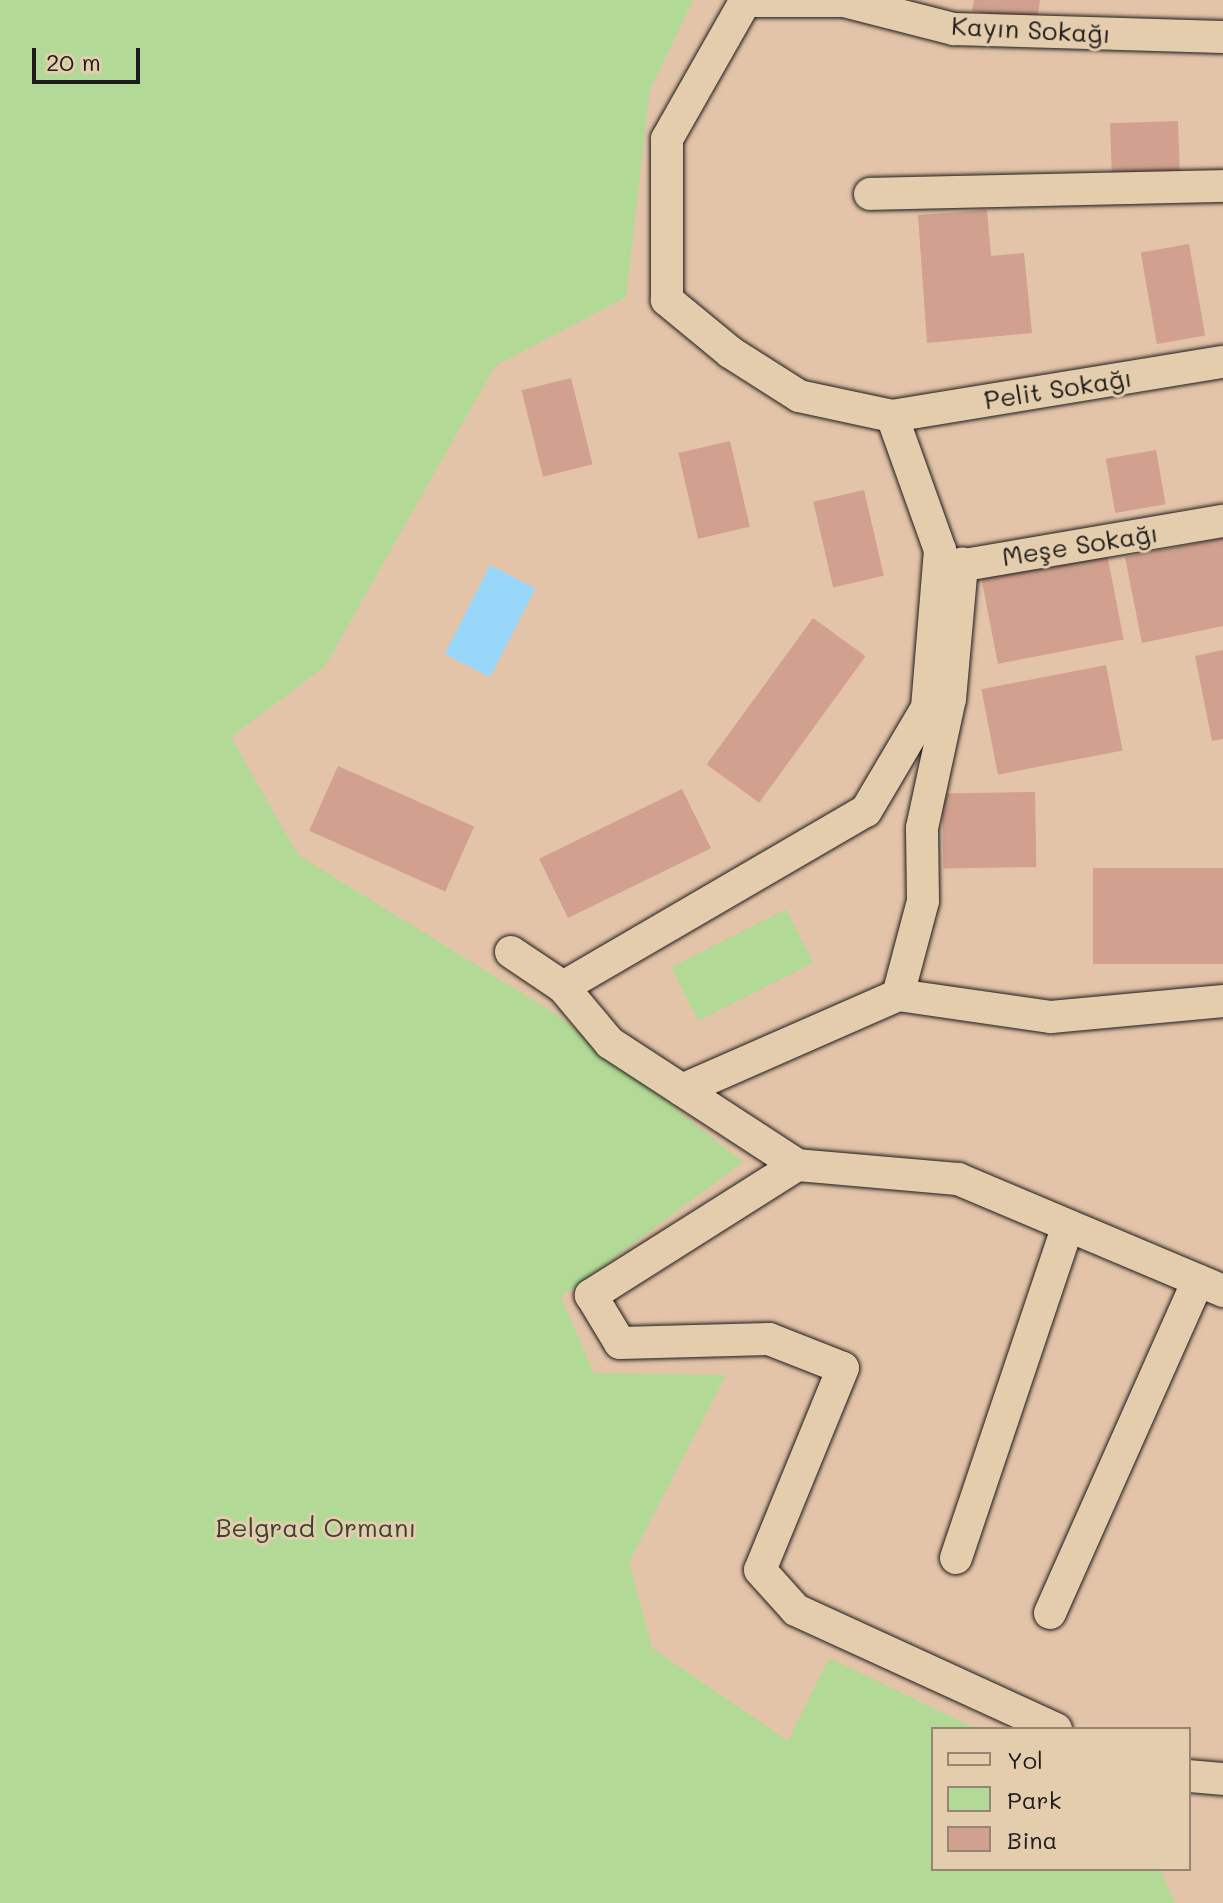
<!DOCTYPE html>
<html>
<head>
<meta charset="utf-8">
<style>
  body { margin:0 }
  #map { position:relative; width:1223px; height:1903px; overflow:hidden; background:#e4c4a8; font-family:Mali,sans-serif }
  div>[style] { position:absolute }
  .green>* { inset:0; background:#b2d995; transform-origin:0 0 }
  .water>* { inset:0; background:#99d7fa; transform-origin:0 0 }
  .building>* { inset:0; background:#d1a08e; transform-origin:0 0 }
  .roads { filter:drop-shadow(0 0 2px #1c1c1c) drop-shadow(0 0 2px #1c1c1c) }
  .minor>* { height:32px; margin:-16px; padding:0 16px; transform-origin:16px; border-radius:16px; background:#e4cdad }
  span { translate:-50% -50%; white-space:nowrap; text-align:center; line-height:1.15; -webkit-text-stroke:6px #e4cdad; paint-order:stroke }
  .street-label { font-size:26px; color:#1c1c1c }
  .park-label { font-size:26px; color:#3a4234 }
  .legend { position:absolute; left:931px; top:1727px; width:260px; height:144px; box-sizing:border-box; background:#e4cdad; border:2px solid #948673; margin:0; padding:10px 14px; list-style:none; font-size:24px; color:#1c1c1c }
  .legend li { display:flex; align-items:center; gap:16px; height:40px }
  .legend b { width:40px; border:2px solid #948673 }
  .scale { position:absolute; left:32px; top:48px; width:108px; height:36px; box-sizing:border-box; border:4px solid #1c1c1c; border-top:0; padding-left:10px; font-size:24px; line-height:28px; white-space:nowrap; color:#1c1c1c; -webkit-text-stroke:6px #e4cdad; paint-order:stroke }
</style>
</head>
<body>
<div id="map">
  <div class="green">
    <div style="clip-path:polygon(0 0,693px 0,650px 90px,626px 297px,495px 366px,325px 666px,231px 737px,298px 855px,556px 1014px,743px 1162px,561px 1297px,594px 1373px,726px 1375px,629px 1562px,652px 1648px,788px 1741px,829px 1658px,977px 1729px,933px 1729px,933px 1869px,1160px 1869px,1175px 1903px,0 1903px)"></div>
    <div style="left:786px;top:909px;width:60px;height:129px;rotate:63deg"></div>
  </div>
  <div class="water">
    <div style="left:490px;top:565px;width:51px;height:100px;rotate:27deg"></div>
  </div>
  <div class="building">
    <div style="clip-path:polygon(974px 0,1040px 0,1037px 21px,972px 11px)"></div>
    <div style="left:1178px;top:121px;width:61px;height:68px;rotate:88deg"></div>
    <div style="clip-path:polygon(987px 210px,991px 256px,1024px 253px,1032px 333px,927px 343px,918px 215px)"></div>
    <div style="left:1189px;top:244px;width:93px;height:49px;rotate:80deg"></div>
    <div style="left:571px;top:378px;width:89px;height:51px;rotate:76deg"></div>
    <div style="left:730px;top:441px;width:88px;height:53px;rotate:77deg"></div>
    <div style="left:1156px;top:450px;width:55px;height:51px;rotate:80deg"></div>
    <div style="left:864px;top:490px;width:88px;height:52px;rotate:77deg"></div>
    <div style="clip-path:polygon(1223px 538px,1223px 626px,1142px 643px,1125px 557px)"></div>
    <div style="left:1107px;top:554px;width:87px;height:128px;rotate:79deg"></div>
    <div style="left:813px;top:618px;width:65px;height:181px;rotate:36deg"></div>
    <div style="clip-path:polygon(1223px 650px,1223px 739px,1212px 741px,1195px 656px)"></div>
    <div style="left:1106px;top:665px;width:87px;height:127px;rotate:79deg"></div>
    <div style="left:338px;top:766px;width:149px;height:71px;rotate:24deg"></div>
    <div style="left:682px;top:789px;width:66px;height:159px;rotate:64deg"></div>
    <div style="left:1035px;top:792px;width:75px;height:93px;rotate:89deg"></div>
    <div style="left:1223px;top:868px;width:96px;height:130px;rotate:90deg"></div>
  </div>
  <div class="roads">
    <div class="minor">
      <div style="left:746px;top:1px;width:98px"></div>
      <div style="left:844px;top:1px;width:114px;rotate:14.3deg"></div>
      <div style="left:954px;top:29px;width:269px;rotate:1.7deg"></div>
      <div style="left:870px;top:194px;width:353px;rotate:-1.3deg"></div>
      <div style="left:892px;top:416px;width:335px;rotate:-9.3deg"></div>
      <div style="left:941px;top:569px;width:286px;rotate:-9.7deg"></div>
      <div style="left:511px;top:952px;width:63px;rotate:33.9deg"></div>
      <div style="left:563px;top:987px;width:73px;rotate:50deg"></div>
      <div style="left:610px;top:1043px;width:223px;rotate:33.1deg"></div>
      <div style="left:797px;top:1165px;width:162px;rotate:5deg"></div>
      <div style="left:958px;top:1179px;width:288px;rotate:22.9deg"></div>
      <div style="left:563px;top:987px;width:350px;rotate:-30.2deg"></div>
      <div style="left:866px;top:811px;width:120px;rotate:-59.4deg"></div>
      <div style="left:927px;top:708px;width:159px;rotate:-85.3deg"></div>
      <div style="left:940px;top:550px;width:142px;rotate:-109.7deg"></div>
      <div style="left:892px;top:416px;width:95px;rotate:-167.9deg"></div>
      <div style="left:799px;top:396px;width:82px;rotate:-147.5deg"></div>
      <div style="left:730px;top:352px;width:82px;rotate:-140.5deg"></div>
      <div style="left:667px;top:300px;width:161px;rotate:-90deg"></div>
      <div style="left:667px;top:139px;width:160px;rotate:-60.4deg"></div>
      <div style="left:898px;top:995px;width:97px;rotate:-75.1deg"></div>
      <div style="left:923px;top:901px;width:73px;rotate:-90.8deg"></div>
      <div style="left:922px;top:828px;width:132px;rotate:-77.8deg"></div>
      <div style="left:950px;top:699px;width:136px;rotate:-84.9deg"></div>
      <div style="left:682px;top:1090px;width:236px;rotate:-23.7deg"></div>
      <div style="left:898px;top:995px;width:155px;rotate:8.2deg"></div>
      <div style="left:1051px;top:1017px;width:173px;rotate:-5.3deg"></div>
      <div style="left:797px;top:1165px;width:244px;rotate:147.7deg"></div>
      <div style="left:591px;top:1295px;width:56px;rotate:58.9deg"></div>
      <div style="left:620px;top:1343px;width:149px;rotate:-1.5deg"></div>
      <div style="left:769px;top:1339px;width:79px;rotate:21.4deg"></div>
      <div style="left:843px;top:1368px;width:218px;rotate:112.3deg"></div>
      <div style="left:760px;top:1570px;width:54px;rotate:48deg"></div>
      <div style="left:796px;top:1610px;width:286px;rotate:24.6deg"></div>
      <div style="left:956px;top:1558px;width:350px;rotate:-71.4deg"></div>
      <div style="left:1050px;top:1613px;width:364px;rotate:-66deg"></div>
      <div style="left:1189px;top:1776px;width:34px;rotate:5deg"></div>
    </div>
  </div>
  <div class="street-label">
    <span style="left:1031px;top:30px;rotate:3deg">Kayın Sokağı</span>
    <span style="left:1058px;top:389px;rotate:-9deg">Pelit Sokağı</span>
    <span style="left:1080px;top:545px;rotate:-9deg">Meşe Sokağı</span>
  </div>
  <div class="park-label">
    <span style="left:316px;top:1528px">Belgrad Ormanı</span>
  </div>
  <ul class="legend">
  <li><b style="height:10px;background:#e4cdad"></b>Yol</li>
  <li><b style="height:22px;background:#b2d995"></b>Park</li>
  <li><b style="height:22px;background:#d1a08e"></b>Bina</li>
  </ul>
  <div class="scale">20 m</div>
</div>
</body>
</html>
